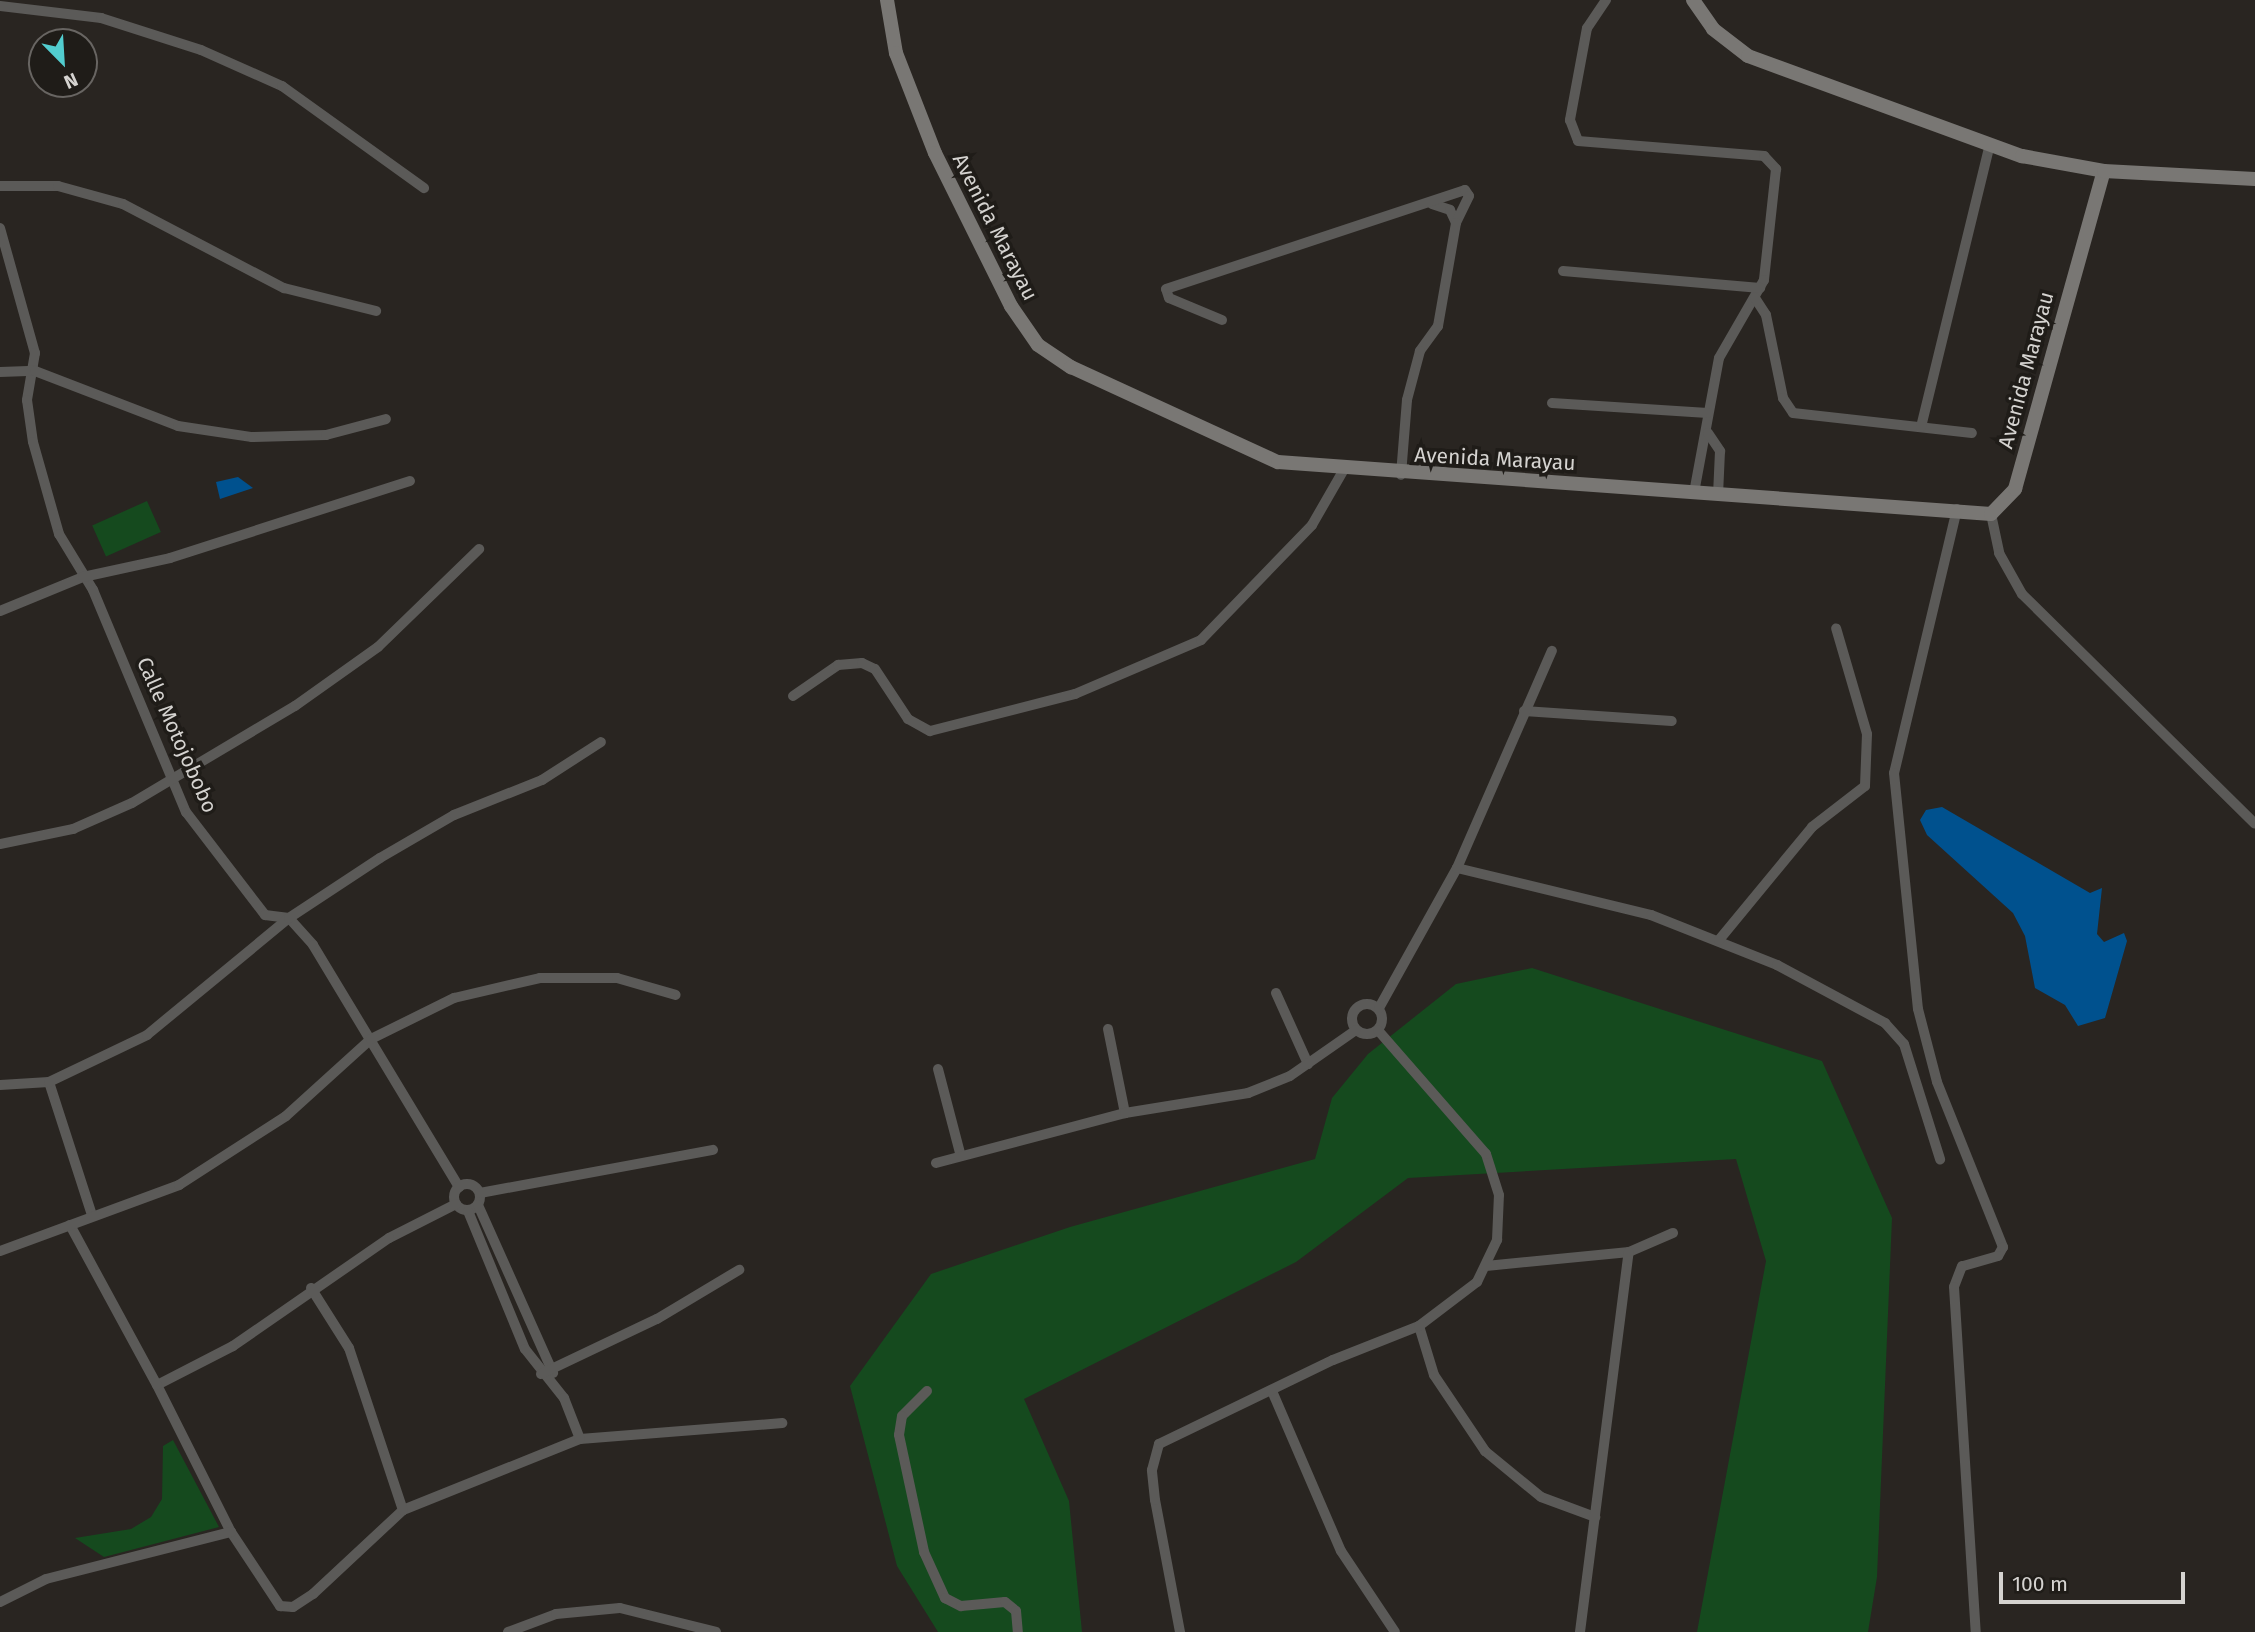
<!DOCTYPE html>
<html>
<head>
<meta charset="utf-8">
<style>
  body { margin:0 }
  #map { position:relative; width:2255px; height:1632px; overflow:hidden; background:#292521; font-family:"Fira Sans",sans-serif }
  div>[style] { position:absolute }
  .green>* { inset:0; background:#154a1e; transform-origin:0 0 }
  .water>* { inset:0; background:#00518e }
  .street>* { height:10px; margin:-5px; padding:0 5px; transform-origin:5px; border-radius:5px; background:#5b5a58 }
  .street>.ring { margin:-5px; padding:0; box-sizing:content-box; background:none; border:10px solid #5b5a58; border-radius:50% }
  .secondary>* { height:14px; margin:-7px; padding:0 7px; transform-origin:7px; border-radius:7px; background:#797774 }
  span { translate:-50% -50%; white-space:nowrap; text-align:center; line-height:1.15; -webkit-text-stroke:7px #1f1c18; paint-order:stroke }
  .street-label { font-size:21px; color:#d5d3d0 }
  .north { position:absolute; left:28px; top:28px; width:70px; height:70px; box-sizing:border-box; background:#1f1c18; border:2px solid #686562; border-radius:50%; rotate:156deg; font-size:19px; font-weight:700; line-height:28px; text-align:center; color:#d5d3d0 }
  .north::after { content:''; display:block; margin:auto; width:24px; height:32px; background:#52cdcf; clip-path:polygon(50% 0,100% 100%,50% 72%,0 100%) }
  .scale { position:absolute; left:1999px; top:1572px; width:186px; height:32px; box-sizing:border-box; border:4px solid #d5d3d0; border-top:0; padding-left:9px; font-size:21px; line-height:24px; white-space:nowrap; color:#d5d3d0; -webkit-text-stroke:5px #1f1c18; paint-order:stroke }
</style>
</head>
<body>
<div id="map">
  <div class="green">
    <div style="left:147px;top:501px;width:34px;height:60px;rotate:66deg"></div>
    <div style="clip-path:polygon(1532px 968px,1822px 1061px,1892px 1218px,1877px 1577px,1868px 1632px,1697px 1632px,1766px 1261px,1736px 1159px,1408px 1178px,1296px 1262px,1024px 1399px,1069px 1501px,1082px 1632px,938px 1632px,897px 1566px,850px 1386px,931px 1274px,1070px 1227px,1315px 1159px,1332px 1098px,1368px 1054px,1456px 984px)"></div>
    <div style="clip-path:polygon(173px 1440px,219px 1527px,104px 1557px,75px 1538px,131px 1529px,151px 1517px,162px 1499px,163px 1446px)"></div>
  </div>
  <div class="water">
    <div style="clip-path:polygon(238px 477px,253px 488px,220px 499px,216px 482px)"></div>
    <div style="clip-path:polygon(1942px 807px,2090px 893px,2102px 888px,2097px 934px,2104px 942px,2124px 933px,2127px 941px,2105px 1018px,2078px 1026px,2065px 1005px,2035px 988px,2025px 936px,2013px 913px,1927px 835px,1920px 820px,1926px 810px)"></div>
  </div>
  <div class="street">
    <div style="left:1606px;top:0;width:34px;rotate:124deg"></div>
    <div style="left:1587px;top:28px;width:94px;rotate:100.5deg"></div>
    <div style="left:1570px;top:120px;width:22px;rotate:69deg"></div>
    <div style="left:1578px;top:141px;width:187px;rotate:4.6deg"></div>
    <div style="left:1764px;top:156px;width:18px;rotate:47deg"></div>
    <div style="left:1776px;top:169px;width:112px;rotate:96.2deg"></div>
    <div style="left:1764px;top:280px;width:90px;rotate:120deg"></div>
    <div style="left:1719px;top:358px;width:137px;rotate:100.5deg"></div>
    <div style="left:0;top:6px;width:102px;rotate:6.8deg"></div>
    <div style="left:101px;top:18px;width:105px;rotate:17.7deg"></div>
    <div style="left:201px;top:50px;width:89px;rotate:24deg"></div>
    <div style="left:282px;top:86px;width:175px;rotate:35.7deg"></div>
    <div style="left:0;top:186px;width:58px"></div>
    <div style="left:58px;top:186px;width:67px;rotate:15.5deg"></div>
    <div style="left:123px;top:204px;width:182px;rotate:27.6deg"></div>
    <div style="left:284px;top:288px;width:95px;rotate:14deg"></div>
    <div style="left:1432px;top:204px;width:19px;rotate:18deg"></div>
    <div style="left:1450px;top:210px;width:14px;rotate:65deg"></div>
    <div style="left:0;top:228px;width:130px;rotate:74.4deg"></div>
    <div style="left:35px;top:353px;width:48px;rotate:99.7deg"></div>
    <div style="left:27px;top:400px;width:42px;rotate:81.9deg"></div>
    <div style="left:33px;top:442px;width:96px;rotate:74.2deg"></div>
    <div style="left:59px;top:534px;width:66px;rotate:58.7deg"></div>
    <div style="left:93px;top:590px;width:241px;rotate:67.3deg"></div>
    <div style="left:186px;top:812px;width:130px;rotate:52.5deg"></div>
    <div style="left:265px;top:915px;width:24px;rotate:7deg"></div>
    <div style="left:289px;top:918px;width:36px;rotate:48deg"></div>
    <div style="left:313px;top:945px;width:283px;rotate:58.9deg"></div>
    <div style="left:1563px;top:271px;width:198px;rotate:4.9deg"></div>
    <div style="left:1755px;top:298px;width:20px;rotate:57deg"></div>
    <div style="left:1766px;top:315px;width:85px;rotate:78.4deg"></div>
    <div style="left:1783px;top:398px;width:18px;rotate:56deg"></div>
    <div style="left:1793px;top:413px;width:180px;rotate:6.4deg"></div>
    <div style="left:1222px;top:320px;width:57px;rotate:-157.5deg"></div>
    <div style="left:1169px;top:298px;width:9px;rotate:-108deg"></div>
    <div style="left:1166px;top:289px;width:315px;rotate:-18.3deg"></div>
    <div style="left:1465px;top:190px;width:7px;rotate:56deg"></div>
    <div style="left:1469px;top:196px;width:30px;rotate:116deg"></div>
    <div style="left:1456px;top:223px;width:105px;rotate:99.9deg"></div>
    <div style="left:1438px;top:326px;width:31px;rotate:126deg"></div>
    <div style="left:1420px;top:351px;width:51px;rotate:104.9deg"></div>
    <div style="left:1407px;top:400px;width:75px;rotate:94.6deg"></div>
    <div style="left:0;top:372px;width:35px;rotate:-2deg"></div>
    <div style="left:35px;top:371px;width:153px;rotate:21deg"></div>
    <div style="left:178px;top:426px;width:75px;rotate:8.5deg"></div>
    <div style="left:252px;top:437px;width:74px;rotate:-1.5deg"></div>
    <div style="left:326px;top:435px;width:62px;rotate:-14.9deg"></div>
    <div style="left:1552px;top:403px;width:156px;rotate:3.7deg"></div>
    <div style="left:1921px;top:427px;width:291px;rotate:-76.3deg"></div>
    <div style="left:1708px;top:433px;width:22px;rotate:56deg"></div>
    <div style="left:1720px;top:451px;width:44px;rotate:92.6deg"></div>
    <div style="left:1957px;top:509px;width:271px;rotate:103.4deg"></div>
    <div style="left:1894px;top:773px;width:237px;rotate:84.2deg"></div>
    <div style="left:1918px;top:1009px;width:75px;rotate:75.4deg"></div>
    <div style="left:1937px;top:1082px;width:178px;rotate:68.2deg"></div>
    <div style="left:2003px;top:1247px;width:10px;rotate:119deg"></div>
    <div style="left:1998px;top:1256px;width:37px;rotate:164deg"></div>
    <div style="left:1962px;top:1266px;width:22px;rotate:111deg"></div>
    <div style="left:1954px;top:1287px;width:346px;rotate:86.4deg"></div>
    <div style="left:1991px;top:514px;width:40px;rotate:78deg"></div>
    <div style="left:1999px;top:553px;width:47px;rotate:60.7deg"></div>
    <div style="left:2022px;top:594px;width:327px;rotate:44.6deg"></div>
    <div style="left:0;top:611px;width:90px;rotate:-22.3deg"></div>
    <div style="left:83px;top:577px;width:89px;rotate:-12.3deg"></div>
    <div style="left:170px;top:558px;width:252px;rotate:-17.8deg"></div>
    <div style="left:793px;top:696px;width:55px;rotate:-34.6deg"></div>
    <div style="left:838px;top:665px;width:24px;rotate:-5deg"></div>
    <div style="left:862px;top:663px;width:14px;rotate:25deg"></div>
    <div style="left:875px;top:669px;width:60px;rotate:56.6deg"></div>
    <div style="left:908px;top:719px;width:25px;rotate:29deg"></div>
    <div style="left:930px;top:731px;width:150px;rotate:-14.3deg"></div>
    <div style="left:1075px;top:694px;width:137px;rotate:-23.2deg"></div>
    <div style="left:1201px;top:640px;width:160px;rotate:-46deg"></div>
    <div style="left:1312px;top:525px;width:62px;rotate:-60.1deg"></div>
    <div style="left:1524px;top:711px;width:148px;rotate:3.9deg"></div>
    <div style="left:0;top:844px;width:75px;rotate:-11.6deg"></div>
    <div style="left:73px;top:829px;width:64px;rotate:-23.8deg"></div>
    <div style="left:132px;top:803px;width:190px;rotate:-30.8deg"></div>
    <div style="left:295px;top:706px;width:102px;rotate:-35.4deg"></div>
    <div style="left:378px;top:647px;width:141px;rotate:-44.1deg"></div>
    <div style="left:1457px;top:868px;width:200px;rotate:13.6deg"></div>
    <div style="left:1651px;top:915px;width:136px;rotate:21.6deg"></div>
    <div style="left:1777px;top:965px;width:123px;rotate:28.2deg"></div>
    <div style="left:1885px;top:1023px;width:28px;rotate:48deg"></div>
    <div style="left:1904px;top:1044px;width:121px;rotate:72.6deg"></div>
    <div style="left:1719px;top:940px;width:146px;rotate:-50.5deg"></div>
    <div style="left:1812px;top:827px;width:67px;rotate:-37.7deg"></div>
    <div style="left:1865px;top:786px;width:52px;rotate:-87.8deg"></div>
    <div style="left:1867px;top:734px;width:110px;rotate:-106.3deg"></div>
    <div style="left:1276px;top:993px;width:78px;rotate:65.7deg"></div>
    <div class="ring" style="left:1352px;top:1004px;width:20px;height:20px"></div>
    <div style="left:1379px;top:1008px;width:160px;rotate:-60.9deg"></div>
    <div style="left:1457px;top:868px;width:237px;rotate:-66.4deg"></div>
    <div style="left:1108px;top:1029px;width:86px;rotate:78.6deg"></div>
    <div style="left:938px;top:1069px;width:87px;rotate:75.3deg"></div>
    <div style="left:49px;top:1082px;width:140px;rotate:72.1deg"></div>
    <div style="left:0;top:1085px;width:49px;rotate:-3.5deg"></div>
    <div style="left:49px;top:1082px;width:109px;rotate:-25.6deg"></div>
    <div style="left:147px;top:1035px;width:184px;rotate:-39.5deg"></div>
    <div style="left:289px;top:918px;width:109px;rotate:-33.4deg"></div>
    <div style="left:380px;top:858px;width:86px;rotate:-30.2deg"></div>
    <div style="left:454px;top:815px;width:95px;rotate:-21.7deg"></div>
    <div style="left:542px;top:780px;width:70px;rotate:-32.8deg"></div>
    <div style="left:936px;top:1163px;width:196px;rotate:-14.8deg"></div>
    <div style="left:1125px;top:1113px;width:125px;rotate:-9.2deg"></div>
    <div style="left:1248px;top:1093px;width:45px;rotate:-22deg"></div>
    <div style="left:1290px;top:1076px;width:80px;rotate:-34.9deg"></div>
    <div class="ring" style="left:454px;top:1184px;width:16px;height:16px"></div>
    <div style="left:480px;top:1193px;width:237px;rotate:-10.5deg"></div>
    <div style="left:456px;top:1204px;width:75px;rotate:153.1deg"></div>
    <div style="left:389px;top:1238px;width:190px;rotate:145.3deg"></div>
    <div style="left:233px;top:1346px;width:85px;rotate:152.8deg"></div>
    <div style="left:157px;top:1385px;width:165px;rotate:63.3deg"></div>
    <div style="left:231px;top:1532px;width:89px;rotate:56.5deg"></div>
    <div style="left:280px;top:1606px;width:13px;rotate:4deg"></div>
    <div style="left:293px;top:1607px;width:24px;rotate:-33deg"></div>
    <div style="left:313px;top:1594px;width:123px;rotate:-43deg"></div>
    <div style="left:403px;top:1510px;width:191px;rotate:-21.9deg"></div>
    <div style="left:580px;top:1439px;width:203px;rotate:-4.5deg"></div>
    <div style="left:478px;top:1205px;width:184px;rotate:65.9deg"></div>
    <div style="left:468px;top:1211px;width:149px;rotate:67.6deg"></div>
    <div style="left:525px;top:1349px;width:63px;rotate:51.5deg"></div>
    <div style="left:564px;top:1398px;width:44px;rotate:68.7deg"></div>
    <div style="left:70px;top:1225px;width:182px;rotate:61.5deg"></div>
    <div style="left:0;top:1251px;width:191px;rotate:-20.2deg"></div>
    <div style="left:179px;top:1185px;width:127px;rotate:-32.8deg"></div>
    <div style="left:286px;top:1116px;width:115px;rotate:-42.2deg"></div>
    <div style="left:371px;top:1039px;width:93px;rotate:-26.3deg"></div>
    <div style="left:454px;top:998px;width:88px;rotate:-13.1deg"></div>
    <div style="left:540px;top:978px;width:77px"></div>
    <div style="left:617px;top:978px;width:61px;rotate:16.1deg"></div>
    <div style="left:1486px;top:1266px;width:144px;rotate:-5.6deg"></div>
    <div style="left:1629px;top:1252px;width:48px;rotate:-23.4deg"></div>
    <div style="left:311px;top:1288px;width:71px;rotate:57.7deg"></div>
    <div style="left:349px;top:1348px;width:171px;rotate:71.6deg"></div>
    <div style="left:1419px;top:1326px;width:51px;rotate:73deg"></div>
    <div style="left:1434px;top:1375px;width:92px;rotate:56.1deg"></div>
    <div style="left:1485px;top:1451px;width:72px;rotate:39.4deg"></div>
    <div style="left:1541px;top:1497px;width:58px;rotate:20.3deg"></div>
    <div style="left:541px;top:1374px;width:128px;rotate:-25.4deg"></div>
    <div style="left:657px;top:1319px;width:96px;rotate:-30.9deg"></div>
    <div style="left:927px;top:1391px;width:35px;rotate:135deg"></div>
    <div style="left:902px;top:1416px;width:19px;rotate:99deg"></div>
    <div style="left:899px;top:1435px;width:120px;rotate:77.9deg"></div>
    <div style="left:924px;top:1552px;width:51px;rotate:65.5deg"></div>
    <div style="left:945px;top:1598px;width:18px;rotate:27deg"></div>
    <div style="left:961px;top:1606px;width:44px;rotate:-5.2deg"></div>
    <div style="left:1005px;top:1602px;width:14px;rotate:39deg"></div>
    <div style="left:1016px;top:1611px;width:21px;rotate:85deg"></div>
    <div style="left:1272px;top:1391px;width:174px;rotate:66.7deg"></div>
    <div style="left:1341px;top:1551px;width:97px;rotate:56.3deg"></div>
    <div style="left:0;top:1602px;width:51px;rotate:-26.6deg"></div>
    <div style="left:46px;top:1579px;width:191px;rotate:-14.3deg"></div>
    <div style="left:508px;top:1632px;width:51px;rotate:-20.6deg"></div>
    <div style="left:556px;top:1614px;width:64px;rotate:-5.4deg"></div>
    <div style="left:620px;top:1608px;width:99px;rotate:14deg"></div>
    <div style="left:1180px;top:1632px;width:134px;rotate:-100.7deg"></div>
    <div style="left:1155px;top:1500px;width:30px;rotate:-96deg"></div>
    <div style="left:1152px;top:1470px;width:27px;rotate:-75deg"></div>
    <div style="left:1159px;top:1444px;width:193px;rotate:-25.8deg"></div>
    <div style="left:1333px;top:1360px;width:92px;rotate:-21.6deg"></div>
    <div style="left:1419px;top:1326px;width:73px;rotate:-37.2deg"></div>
    <div style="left:1477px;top:1282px;width:47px;rotate:-64.5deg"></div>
    <div style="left:1497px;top:1240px;width:45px;rotate:-87.5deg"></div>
    <div style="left:1499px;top:1195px;width:43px;rotate:-107.6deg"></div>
    <div style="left:1486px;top:1154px;width:164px;rotate:-131.1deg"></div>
    <div style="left:1580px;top:1632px;width:383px;rotate:-82.7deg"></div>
  </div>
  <div class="secondary">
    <div style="left:887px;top:0;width:54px;rotate:80.4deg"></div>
    <div style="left:896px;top:53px;width:107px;rotate:68.7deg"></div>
    <div style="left:935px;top:153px;width:171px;rotate:63.6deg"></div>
    <div style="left:1011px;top:306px;width:47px;rotate:55.3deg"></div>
    <div style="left:1038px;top:345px;width:40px;rotate:34deg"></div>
    <div style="left:1071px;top:367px;width:228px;rotate:24.7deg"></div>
    <div style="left:1278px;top:462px;width:715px;rotate:4.17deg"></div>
    <div style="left:1991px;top:514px;width:35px;rotate:-46deg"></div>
    <div style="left:2015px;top:489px;width:330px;rotate:-74.4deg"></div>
    <div style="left:1693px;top:0;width:35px;rotate:55deg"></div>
    <div style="left:1713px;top:29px;width:44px;rotate:37.6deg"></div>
    <div style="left:1748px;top:56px;width:292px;rotate:20.1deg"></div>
    <div style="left:2022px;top:156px;width:83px;rotate:10.4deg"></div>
    <div style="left:2104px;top:171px;width:151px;rotate:3deg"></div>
  </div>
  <div class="street-label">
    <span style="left:995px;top:227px;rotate:63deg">Avenida Marayau</span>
    <span style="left:2026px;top:370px;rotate:-75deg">Avenida Marayau</span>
    <span style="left:1495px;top:459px;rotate:3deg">Avenida Marayau</span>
    <span style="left:177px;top:735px;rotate:66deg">Calle Motojobobo</span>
  </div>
  <div class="north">N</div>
  <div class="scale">100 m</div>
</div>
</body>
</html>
